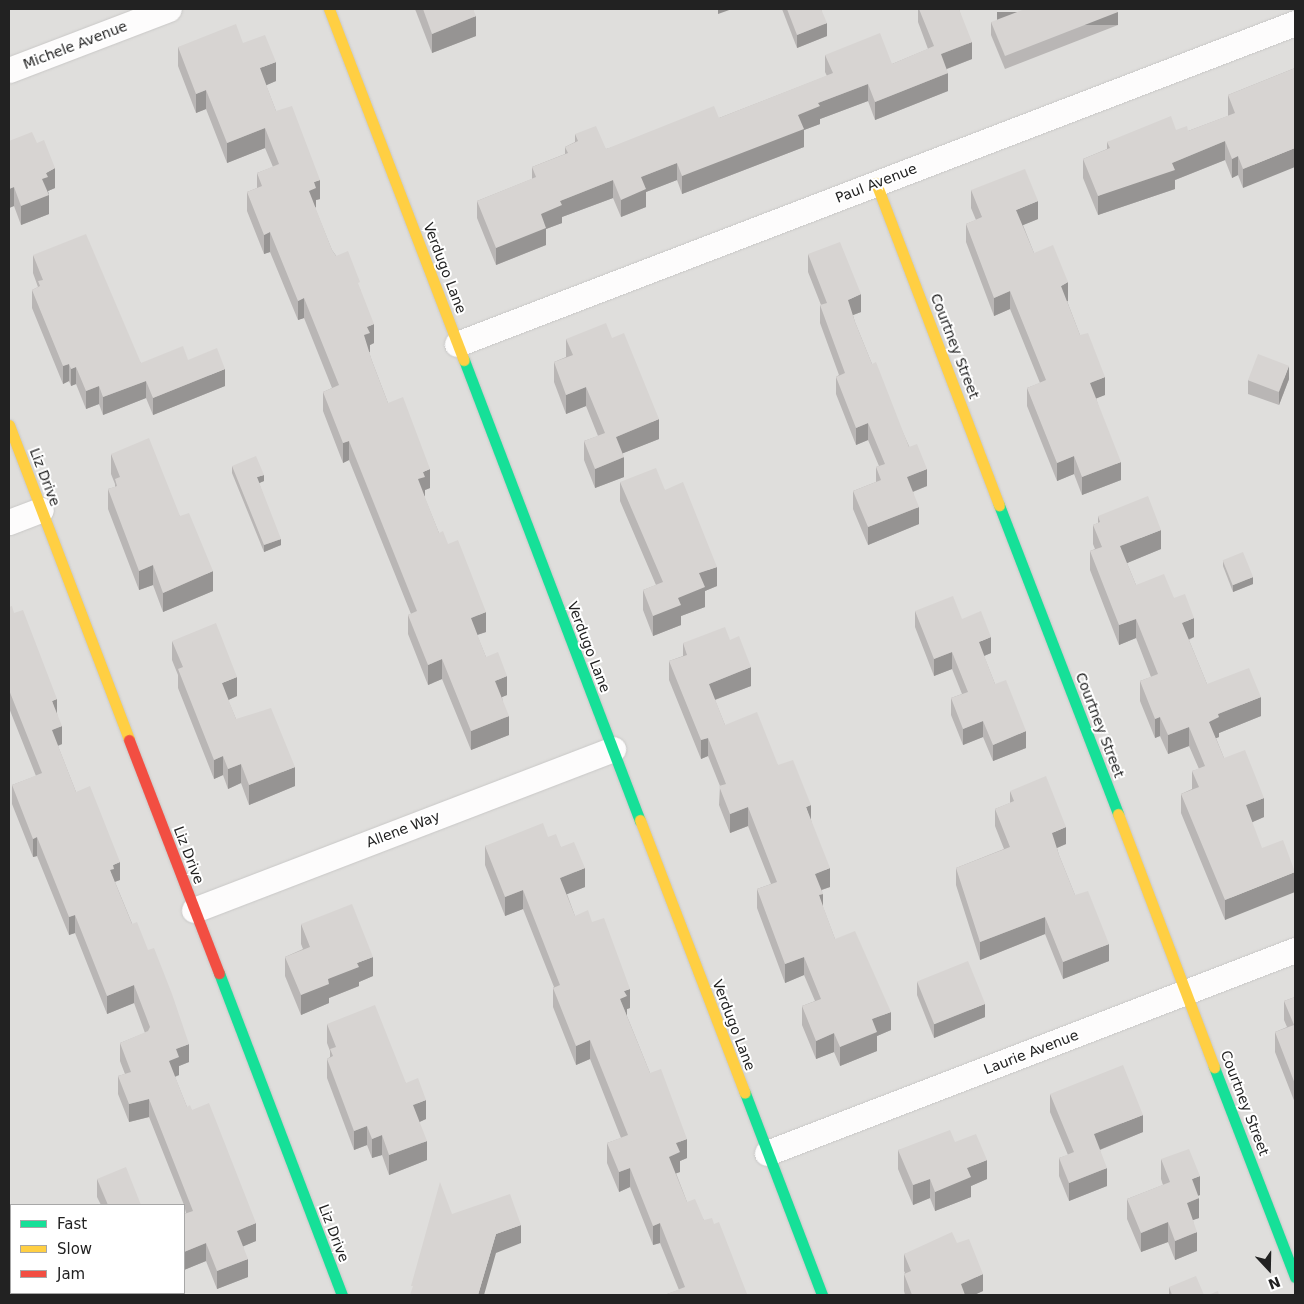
<!DOCTYPE html>
<html>
<head>
<meta charset="utf-8">
<style>
  body { margin:0 }
  #map { position:relative; width:1304px; height:1304px; overflow:hidden; background:#f0eeeb; font-family:"DejaVu Sans",sans-serif }
  div>[style] { position:absolute }
  .residential>* { inset:0; background:#dfdedc }
  .roads { filter:drop-shadow(0 0 1px #c9c8c7) drop-shadow(0 0 1px #c9c8c7) }
  .street>* { height:25px; margin:-12.5px; padding:0 12.5px; transform-origin:12.5px; border-radius:12.5px; background:#fdfcfc }
  .fast>* { height:11px; margin:-5.5px; padding:0 5.5px; transform-origin:5.5px; border-radius:5.5px; background:#16e098 }
  .slow>* { height:11px; margin:-5.5px; padding:0 5.5px; transform-origin:5.5px; border-radius:5.5px; background:#ffcf43 }
  .jam>* { height:11px; margin:-5.5px; padding:0 5.5px; transform-origin:5.5px; border-radius:5.5px; background:#f24e42 }
  .wall>* { inset:0; background:#b9b6b5; transform-origin:0 0 }
  .shaded-wall>* { inset:0; background:#969493; transform-origin:0 0 }
  .building>* { inset:0; background:#d7d4d2; transform-origin:0 0 }
  span { translate:-50% -50%; white-space:nowrap; text-align:center; line-height:1.15; -webkit-text-stroke:4px #fff; paint-order:stroke }
  .street-label { font-size:14px; color:#222 }
  .frame { position:absolute; inset:0; border:10px solid #222; pointer-events:none }
  .legend { position:absolute; left:10px; top:1204px; width:175px; height:90px; box-sizing:border-box; background:#fff; border:1px solid #a7a7a7; margin:0; padding:6px 9px; list-style:none; font-size:15px; color:#222 }
  .legend li { display:flex; align-items:center; gap:10px; height:25px }
  .legend b { width:25px; border:1px solid #a7a7a7 }
  .north { position:absolute; left:1244px; top:1244px; width:50px; height:50px; -webkit-text-stroke:4px #fff; paint-order:stroke; rotate:159deg; font-size:14px; font-weight:700; line-height:20px; text-align:center; color:#222 }
  .north::after { content:''; display:block; margin:auto; width:18px; height:22px; background:#222; clip-path:polygon(50% 0,100% 100%,50% 72%,0 100%) }
</style>
</head>
<body>
<div id="map">
  <div class="residential">
    <div style="clip-path:polygon(evenodd,9px 9px,1295px 9px,1295px 1295px,9px 1295px,9px 9px,11px 1205px,184px 1205px,184px 1293px,11px 1293px,11px 1205px)"></div>
  </div>
  <div class="roads">
    <div class="street">
      <div style="left:9px;top:70px;width:171px;rotate:-20.9deg"></div>
      <div style="left:457px;top:344px;width:897px;rotate:-20.96deg"></div>
      <div style="left:9px;top:522px;width:34px;rotate:-21deg"></div>
      <div style="left:194px;top:910px;width:449px;rotate:-21deg"></div>
      <div style="left:767px;top:1153px;width:566px;rotate:-21.03deg"></div>
    </div>
    <div class="fast">
      <div style="left:464px;top:360px;width:493px;rotate:69.1deg"></div>
      <div style="left:999px;top:505px;width:331px;rotate:68.9deg"></div>
      <div style="left:219px;top:973px;width:345px;rotate:69.1deg"></div>
      <div style="left:1214px;top:1067px;width:225px;rotate:68.9deg"></div>
      <div style="left:745px;top:1093px;width:216px;rotate:69.1deg"></div>
    </div>
    <div class="slow">
      <div style="left:329px;top:9px;width:376px;rotate:69deg"></div>
      <div style="left:876px;top:183px;width:345px;rotate:69.1deg"></div>
      <div style="left:9px;top:425px;width:337px;rotate:69.1deg"></div>
      <div style="left:1118px;top:814px;width:271px;rotate:69.2deg"></div>
      <div style="left:640px;top:820px;width:292px;rotate:69deg"></div>
    </div>
    <div class="jam">
      <div style="left:129px;top:740px;width:250px;rotate:68.9deg"></div>
    </div>
  </div>
  <div class="wall">
    <div style="clip-path:polygon(415px 9px,473px 9px,476px 36px,432px 53px)"></div>
    <div style="clip-path:polygon(782px 9px,821px 9px,827px 36px,797px 48px)"></div>
    <div style="clip-path:polygon(918px 9px,959px 9px,972px 59px,947px 69px,948px 91px,875px 120px,868px 101px,820px 119px,820px 124px,804px 130px,804px 147px,682px 194px,677px 180px,646px 192px,646px 207px,621px 217px,613px 198px,562px 217px,562px 223px,546px 229px,546px 245px,496px 265px,477px 218px,477px 201px,532px 179px,532px 167px,565px 154px,565px 147px,575px 142px,575px 134px,606px 149px,719px 118px,827px 76px,825px 72px,825px 55px,892px 64px,928px 49px,918px 22px)"></div>
    <div style="clip-path:polygon(991px 22px,1118px 25px,1005px 69px,991px 35px)"></div>
    <div style="clip-path:polygon(243px 43px,276px 81px,266px 85px,276px 111px,320px 199px,316px 200px,316px 207px,315px 208px,332px 250px,360px 289px,374px 343px,370px 345px,369px 352px,372px 361px,388px 403px,430px 488px,425px 490px,425px 496px,424px 496px,439px 533px,486px 632px,477px 635px,486px 657px,507px 695px,502px 697px,509px 735px,471px 750px,442px 679px,428px 685px,408px 634px,408px 615px,411px 614px,349px 460px,343px 463px,323px 411px,323px 392px,332px 388px,304px 318px,298px 320px,270px 252px,264px 254px,247px 211px,247px 192px,257px 188px,257px 173px,273px 167px,265px 148px,227px 163px,206px 109px,196px 113px,178px 66px,178px 47px)"></div>
    <div style="clip-path:polygon(1295px 68px,1243px 188px,1238px 175px,1232px 178px,1225px 160px,1175px 180px,1175px 189px,1098px 215px,1083px 178px,1083px 159px,1107px 149px,1107px 142px,1176px 130px,1188px 131px,1228px 116px,1228px 95px)"></div>
    <div style="clip-path:polygon(9px 141px,55px 188px,48px 191px,49px 214px,21px 225px,14px 206px,9px 208px)"></div>
    <div style="clip-path:polygon(971px 190px,1038px 219px,1023px 225px,1034px 253px,1068px 301px,1067px 301px,1080px 335px,1105px 395px,1096px 398px,1121px 480px,1082px 495px,1074px 474px,1057px 481px,1027px 406px,1027px 388px,1040px 383px,1010px 309px,994px 316px,966px 242px,966px 224px,976px 220px,971px 208px)"></div>
    <div style="clip-path:polygon(808px 254px,861px 312px,853px 315px,855px 322px,872px 364px,927px 486px,913px 492px,919px 524px,868px 545px,853px 509px,853px 491px,876px 482px,876px 467px,879px 466px,868px 440px,856px 445px,836px 394px,836px 377px,839px 375px,820px 323px,820px 305px,821px 305px,808px 272px)"></div>
    <div style="clip-path:polygon(33px 255px,141px 363px,188px 360px,225px 386px,153px 415px,146px 398px,103px 415px,99px 404px,86px 409px,76px 384px,71px 386px,69px 381px,63px 384px,32px 308px,32px 290px,38px 287px,33px 273px)"></div>
    <div style="clip-path:polygon(612px 338px,659px 439px,623px 453px,624px 477px,595px 488px,584px 460px,584px 441px,598px 436px,586px 406px,566px 414px,554px 382px,554px 362px,566px 357px,566px 339px)"></div>
    <div style="clip-path:polygon(1289px 379px,1279px 405px,1248px 394px,1248px 380px)"></div>
    <div style="clip-path:polygon(111px 454px,180px 516px,213px 591px,163px 612px,153px 585px,139px 590px,108px 509px,108px 489px,115px 487px,115px 484px,111px 474px)"></div>
    <div style="clip-path:polygon(232px 466px,264px 481px,259px 483px,281px 545px,264px 552px,232px 473px)"></div>
    <div style="clip-path:polygon(620px 482px,665px 490px,717px 586px,705px 591px,705px 607px,681px 616px,681px 625px,653px 636px,643px 610px,643px 590px,656px 585px,620px 501px)"></div>
    <div style="clip-path:polygon(1098px 516px,1161px 549px,1127px 563px,1136px 585px,1174px 598px,1194px 637px,1189px 640px,1207px 684px,1261px 716px,1219px 733px,1219px 737px,1216px 738px,1224px 758px,1264px 817px,1252px 822px,1225px 920px,1181px 813px,1181px 794px,1192px 789px,1192px 771px,1199px 769px,1189px 746px,1168px 754px,1160px 736px,1155px 738px,1140px 701px,1140px 681px,1151px 677px,1136px 638px,1119px 645px,1090px 570px,1090px 551px,1095px 549px,1093px 544px,1093px 525px,1098px 523px)"></div>
    <div style="clip-path:polygon(1223px 560px,1253px 584px,1233px 592px,1223px 566px)"></div>
    <div style="clip-path:polygon(9px 607px,57px 713px,62px 744px,58px 746px,76px 792px,120px 880px,115px 882px,189px 1062px,179px 1066px,179px 1075px,175px 1077px,187px 1107px,192px 1110px,256px 1241px,243px 1246px,248px 1277px,217px 1289px,206px 1261px,184px 1270px,184px 1214px,186px 1213px,184px 1205px,149px 1117px,129px 1122px,118px 1094px,118px 1076px,125px 1074px,120px 1061px,120px 1043px,145px 1033px,134px 1003px,107px 1014px,75px 933px,69px 935px,37px 856px,33px 857px,12px 804px,12px 785px,36px 776px,9px 708px)"></div>
    <div style="clip-path:polygon(915px 611px,962px 619px,991px 653px,984px 656px,995px 684px,1026px 748px,993px 761px,983px 737px,963px 745px,951px 715px,951px 698px,962px 694px,952px 669px,934px 676px,915px 627px)"></div>
    <div style="clip-path:polygon(730px 640px,751px 686px,715px 700px,725px 725px,778px 765px,811px 820px,830px 887px,822px 890px,823px 907px,835px 939px,891px 1030px,877px 1036px,877px 1051px,840px 1066px,834px 1052px,816px 1059px,802px 1025px,802px 1006px,815px 1001px,804px 975px,785px 983px,757px 908px,757px 889px,771px 884px,748px 826px,730px 833px,719px 805px,720px 786px,708px 756px,701px 759px,669px 680px,669px 661px,683px 656px,683px 643px)"></div>
    <div style="clip-path:polygon(172px 641px,237px 696px,228px 700px,236px 719px,295px 786px,249px 805px,241px 783px,228px 789px,223px 775px,214px 779px,178px 688px,178px 675px,172px 660px)"></div>
    <div style="clip-path:polygon(1010px 791px,1066px 844px,1057px 848px,1059px 855px,1075px 895px,1109px 961px,1063px 979px,1045px 934px,980px 960px,956px 885px,956px 868px,1004px 849px,995px 826px,995px 809px,1010px 803px)"></div>
    <div style="clip-path:polygon(548px 837px,561px 847px,585px 887px,567px 894px,575px 916px,630px 1008px,627px 1009px,627px 1016px,650px 1073px,687px 1158px,680px 1161px,680px 1172px,676px 1173px,687px 1202px,704px 1220px,747px 1295px,667px 1295px,667px 1294px,679px 1290px,660px 1243px,653px 1245px,630px 1187px,619px 1192px,607px 1163px,607px 1143px,621px 1138px,590px 1059px,576px 1065px,553px 1007px,553px 988px,554px 987px,523px 909px,505px 916px,485px 865px,485px 846px)"></div>
    <div style="clip-path:polygon(301px 924px,373px 976px,359px 982px,359px 986px,329px 998px,329px 1003px,301px 1015px,285px 976px,285px 957px,303px 949px,301px 944px)"></div>
    <div style="clip-path:polygon(917px 982px,985px 1017px,934px 1038px,917px 995px)"></div>
    <div style="clip-path:polygon(1295px 997px,1295px 1103px,1275px 1052px,1275px 1032px,1287px 1027px,1284px 1020px,1284px 1001px)"></div>
    <div style="clip-path:polygon(327px 1024px,406px 1083px,426px 1119px,419px 1122px,427px 1160px,389px 1175px,382px 1155px,372px 1158px,367px 1145px,354px 1150px,327px 1078px,327px 1059px,330px 1057px,330px 1051px,327px 1043px)"></div>
    <div style="clip-path:polygon(1050px 1094px,1143px 1132px,1100px 1150px,1107px 1186px,1069px 1201px,1059px 1176px,1059px 1158px,1068px 1155px,1050px 1112px)"></div>
    <div style="clip-path:polygon(955px 1142px,987px 1179px,971px 1186px,971px 1197px,935px 1211px,930px 1198px,913px 1205px,898px 1169px,898px 1150px)"></div>
    <div style="clip-path:polygon(1161px 1159px,1200px 1195px,1198px 1196px,1199px 1218px,1193px 1220px,1197px 1251px,1175px 1260px,1168px 1242px,1141px 1252px,1127px 1219px,1127px 1199px,1163px 1185px,1161px 1179px)"></div>
    <div style="clip-path:polygon(97px 1179px,141px 1205px,101px 1205px,97px 1197px)"></div>
    <div style="clip-path:polygon(957px 1243px,983px 1291px,974px 1295px,905px 1295px,904px 1291px,904px 1274px,905px 1273px,904px 1271px,904px 1254px)"></div>
    <div style="clip-path:polygon(1169px 1287px,1204px 1295px,1169px 1295px)"></div>
    <div style="left:136px;top:1293px;width:45px;height:2px"></div>
  </div>
  <div class="shaded-wall">
    <div style="clip-path:polygon(718px 9px,732px 9px,718px 14px)"></div>
    <div style="left:1118px;top:12px;width:13px;height:121px;rotate:90deg"></div>
    <div style="clip-path:polygon(476px 16px,476px 36px,432px 53px,432px 34px)"></div>
    <div style="clip-path:polygon(827px 23px,827px 36px,797px 48px,797px 35px)"></div>
    <div style="clip-path:polygon(972px 42px,972px 59px,941px 71px,941px 54px)"></div>
    <div style="clip-path:polygon(276px 62px,276px 81px,260px 88px,260px 68px)"></div>
    <div style="clip-path:polygon(948px 73px,948px 91px,875px 120px,875px 102px)"></div>
    <div style="clip-path:polygon(868px 84px,868px 101px,820px 119px,820px 124px,804px 130px,804px 147px,682px 194px,682px 176px,798px 115px,818px 103px)"></div>
    <div style="clip-path:polygon(206px 90px,206px 109px,196px 113px,196px 94px)"></div>
    <div style="clip-path:polygon(265px 128px,265px 148px,227px 163px,227px 143px)"></div>
    <div style="clip-path:polygon(1225px 141px,1225px 160px,1175px 180px,1175px 189px,1098px 215px,1098px 196px,1172px 163px)"></div>
    <div style="clip-path:polygon(1295px 148px,1295px 167px,1243px 188px,1243px 169px)"></div>
    <div style="clip-path:polygon(1238px 156px,1238px 175px,1232px 178px,1232px 159px)"></div>
    <div style="clip-path:polygon(677px 163px,677px 180px,646px 192px,646px 207px,621px 217px,621px 200px,641px 177px)"></div>
    <div style="clip-path:polygon(55px 168px,55px 188px,48px 191px,49px 195px,49px 214px,21px 225px,21px 206px,42px 179px,46px 173px)"></div>
    <div style="clip-path:polygon(320px 180px,320px 199px,316px 200px,316px 207px,309px 210px,309px 191px,314px 182px)"></div>
    <div style="clip-path:polygon(613px 180px,613px 198px,562px 217px,562px 223px,546px 229px,546px 245px,496px 265px,496px 248px,541px 214px,560px 201px)"></div>
    <div style="clip-path:polygon(14px 187px,14px 206px,9px 208px,9px 189px)"></div>
    <div style="clip-path:polygon(1038px 201px,1038px 219px,1016px 228px,1016px 210px)"></div>
    <div style="clip-path:polygon(270px 232px,270px 252px,264px 254px,264px 235px)"></div>
    <div style="clip-path:polygon(1068px 282px,1068px 301px,1061px 304px,1061px 286px)"></div>
    <div style="clip-path:polygon(1010px 291px,1010px 309px,994px 316px,994px 298px)"></div>
    <div style="clip-path:polygon(861px 294px,861px 312px,848px 317px,848px 300px)"></div>
    <div style="clip-path:polygon(304px 298px,304px 318px,298px 320px,298px 301px)"></div>
    <div style="clip-path:polygon(374px 324px,374px 343px,370px 345px,370px 352px,364px 354px,364px 335px,367px 327px)"></div>
    <div style="clip-path:polygon(69px 364px,69px 381px,63px 384px,63px 366px)"></div>
    <div style="clip-path:polygon(1289px 366px,1289px 379px,1279px 405px,1279px 392px)"></div>
    <div style="clip-path:polygon(76px 367px,76px 384px,71px 386px,71px 369px)"></div>
    <div style="clip-path:polygon(225px 369px,225px 386px,153px 415px,153px 398px)"></div>
    <div style="clip-path:polygon(1105px 377px,1105px 395px,1090px 401px,1090px 383px)"></div>
    <div style="clip-path:polygon(146px 381px,146px 398px,103px 415px,103px 397px)"></div>
    <div style="clip-path:polygon(99px 386px,99px 404px,86px 409px,86px 391px)"></div>
    <div style="clip-path:polygon(586px 387px,586px 406px,566px 414px,566px 395px)"></div>
    <div style="clip-path:polygon(659px 419px,659px 439px,616px 456px,616px 437px)"></div>
    <div style="clip-path:polygon(868px 423px,868px 440px,856px 445px,856px 428px)"></div>
    <div style="clip-path:polygon(349px 441px,349px 460px,343px 463px,343px 443px)"></div>
    <div style="clip-path:polygon(1074px 456px,1074px 474px,1057px 481px,1057px 463px)"></div>
    <div style="clip-path:polygon(624px 457px,624px 477px,595px 488px,595px 469px)"></div>
    <div style="clip-path:polygon(1121px 462px,1121px 480px,1082px 495px,1082px 477px)"></div>
    <div style="clip-path:polygon(430px 469px,430px 488px,425px 490px,425px 496px,418px 499px,418px 479px,423px 472px)"></div>
    <div style="clip-path:polygon(927px 469px,927px 486px,907px 494px,907px 477px)"></div>
    <div style="clip-path:polygon(264px 475px,264px 481px,257px 484px,257px 477px)"></div>
    <div style="clip-path:polygon(919px 507px,919px 524px,868px 545px,868px 527px)"></div>
    <div style="clip-path:polygon(1161px 530px,1161px 549px,1120px 566px,1120px 546px)"></div>
    <div style="clip-path:polygon(281px 539px,281px 545px,264px 552px,264px 545px)"></div>
    <div style="clip-path:polygon(153px 565px,153px 585px,139px 590px,139px 571px)"></div>
    <div style="clip-path:polygon(717px 567px,717px 586px,705px 591px,705px 607px,681px 616px,681px 625px,653px 636px,653px 616px,678px 598px,699px 573px)"></div>
    <div style="clip-path:polygon(213px 571px,213px 591px,163px 612px,163px 593px)"></div>
    <div style="clip-path:polygon(1253px 577px,1253px 584px,1233px 592px,1233px 585px)"></div>
    <div style="clip-path:polygon(486px 612px,486px 632px,471px 637px,471px 618px)"></div>
    <div style="clip-path:polygon(1194px 618px,1194px 637px,1182px 642px,1182px 623px)"></div>
    <div style="clip-path:polygon(1136px 619px,1136px 638px,1119px 645px,1119px 625px)"></div>
    <div style="clip-path:polygon(991px 637px,991px 653px,979px 658px,979px 642px)"></div>
    <div style="clip-path:polygon(952px 652px,952px 669px,934px 676px,934px 659px)"></div>
    <div style="clip-path:polygon(442px 659px,442px 679px,428px 685px,428px 665px)"></div>
    <div style="clip-path:polygon(751px 667px,751px 686px,709px 702px,709px 684px)"></div>
    <div style="clip-path:polygon(507px 676px,507px 695px,495px 700px,495px 681px)"></div>
    <div style="clip-path:polygon(237px 677px,237px 696px,222px 703px,222px 683px)"></div>
    <div style="clip-path:polygon(1261px 697px,1261px 716px,1219px 733px,1219px 737px,1209px 741px,1209px 722px,1218px 714px)"></div>
    <div style="clip-path:polygon(57px 699px,57px 717px,52px 701px)"></div>
    <div style="clip-path:polygon(509px 716px,509px 735px,471px 750px,471px 731px)"></div>
    <div style="clip-path:polygon(1160px 717px,1160px 736px,1155px 738px,1155px 719px)"></div>
    <div style="clip-path:polygon(983px 721px,983px 737px,963px 745px,963px 729px)"></div>
    <div style="clip-path:polygon(62px 726px,62px 744px,52px 748px,52px 730px)"></div>
    <div style="clip-path:polygon(1189px 727px,1189px 746px,1168px 754px,1168px 735px)"></div>
    <div style="clip-path:polygon(1026px 731px,1026px 748px,993px 761px,993px 745px)"></div>
    <div style="clip-path:polygon(708px 738px,708px 756px,701px 759px,701px 740px)"></div>
    <div style="clip-path:polygon(223px 756px,223px 775px,214px 779px,214px 760px)"></div>
    <div style="clip-path:polygon(241px 764px,241px 783px,228px 789px,228px 769px)"></div>
    <div style="clip-path:polygon(295px 767px,295px 786px,249px 805px,249px 785px)"></div>
    <div style="clip-path:polygon(1264px 798px,1264px 817px,1246px 825px,1246px 805px)"></div>
    <div style="clip-path:polygon(811px 805px,811px 823px,806px 807px)"></div>
    <div style="clip-path:polygon(748px 807px,748px 826px,730px 833px,730px 814px)"></div>
    <div style="clip-path:polygon(1066px 827px,1066px 844px,1052px 850px,1052px 833px)"></div>
    <div style="clip-path:polygon(37px 837px,37px 856px,33px 857px,33px 839px)"></div>
    <div style="clip-path:polygon(120px 862px,120px 880px,114px 882px,110px 870px,113px 865px)"></div>
    <div style="clip-path:polygon(585px 868px,585px 887px,560px 897px,560px 878px)"></div>
    <div style="clip-path:polygon(830px 868px,830px 887px,815px 892px,815px 874px)"></div>
    <div style="clip-path:polygon(1295px 872px,1295px 892px,1225px 920px,1225px 900px)"></div>
    <div style="clip-path:polygon(523px 890px,523px 909px,505px 916px,505px 897px)"></div>
    <div style="clip-path:polygon(823px 894px,823px 912px,819px 895px)"></div>
    <div style="clip-path:polygon(75px 915px,75px 933px,69px 935px,69px 917px)"></div>
    <div style="clip-path:polygon(1045px 917px,1045px 934px,980px 960px,980px 942px)"></div>
    <div style="clip-path:polygon(1109px 944px,1109px 961px,1063px 979px,1063px 962px)"></div>
    <div style="clip-path:polygon(373px 957px,373px 976px,359px 982px,359px 986px,329px 998px,329px 1003px,301px 1015px,301px 995px,328px 979px,357px 963px)"></div>
    <div style="clip-path:polygon(804px 957px,804px 975px,785px 983px,785px 964px)"></div>
    <div style="clip-path:polygon(134px 985px,134px 1003px,107px 1014px,107px 996px)"></div>
    <div style="clip-path:polygon(630px 989px,630px 1008px,627px 1009px,627px 1016px,620px 999px,624px 991px)"></div>
    <div style="clip-path:polygon(985px 1004px,985px 1017px,934px 1038px,934px 1024px)"></div>
    <div style="clip-path:polygon(891px 1012px,891px 1030px,877px 1036px,877px 1051px,840px 1066px,840px 1047px,872px 1019px)"></div>
    <div style="clip-path:polygon(834px 1033px,834px 1052px,816px 1059px,816px 1041px)"></div>
    <div style="clip-path:polygon(590px 1040px,590px 1059px,576px 1065px,576px 1046px)"></div>
    <div style="clip-path:polygon(189px 1044px,189px 1062px,179px 1066px,179px 1075px,169px 1079px,169px 1061px,176px 1049px)"></div>
    <div style="clip-path:polygon(149px 1099px,149px 1117px,129px 1122px,129px 1104px)"></div>
    <div style="clip-path:polygon(426px 1100px,426px 1119px,413px 1125px,413px 1105px)"></div>
    <div style="clip-path:polygon(1143px 1115px,1143px 1132px,1094px 1152px,1094px 1134px)"></div>
    <div style="clip-path:polygon(367px 1126px,367px 1145px,354px 1150px,354px 1131px)"></div>
    <div style="clip-path:polygon(382px 1135px,382px 1155px,372px 1158px,372px 1139px)"></div>
    <div style="clip-path:polygon(687px 1139px,687px 1158px,680px 1161px,680px 1172px,669px 1176px,669px 1157px,676px 1143px)"></div>
    <div style="clip-path:polygon(427px 1141px,427px 1160px,389px 1175px,389px 1155px)"></div>
    <div style="clip-path:polygon(987px 1160px,987px 1179px,971px 1186px,971px 1197px,935px 1211px,935px 1192px,967px 1168px)"></div>
    <div style="clip-path:polygon(630px 1168px,630px 1187px,619px 1192px,619px 1172px)"></div>
    <div style="clip-path:polygon(1107px 1168px,1107px 1186px,1069px 1201px,1069px 1183px)"></div>
    <div style="clip-path:polygon(1200px 1176px,1200px 1195px,1192px 1198px,1192px 1179px)"></div>
    <div style="clip-path:polygon(930px 1179px,930px 1198px,913px 1205px,913px 1185px)"></div>
    <div style="clip-path:polygon(1199px 1198px,1199px 1218px,1187px 1222px,1187px 1203px)"></div>
    <div style="clip-path:polygon(1168px 1222px,1168px 1242px,1141px 1252px,1141px 1233px)"></div>
    <div style="clip-path:polygon(256px 1223px,256px 1241px,237px 1249px,237px 1231px)"></div>
    <div style="clip-path:polygon(660px 1223px,660px 1243px,653px 1245px,653px 1226px)"></div>
    <div style="clip-path:polygon(521px 1225px,521px 1243px,496px 1253px,484px 1295px,478px 1295px,496px 1234px)"></div>
    <div style="clip-path:polygon(1197px 1232px,1197px 1251px,1175px 1260px,1175px 1241px)"></div>
    <div style="clip-path:polygon(206px 1243px,206px 1261px,184px 1270px,184px 1252px)"></div>
    <div style="clip-path:polygon(248px 1259px,248px 1277px,217px 1289px,217px 1271px)"></div>
    <div style="clip-path:polygon(983px 1274px,983px 1291px,974px 1295px,961px 1295px,961px 1284px)"></div>
    <div style="clip-path:polygon(169px 1293px,181px 1293px,181px 1295px,162px 1295px)"></div>
  </div>
  <div class="building">
    <div style="clip-path:polygon(423px 9px,473px 9px,476px 16px,432px 34px)"></div>
    <div style="clip-path:polygon(787px 9px,821px 9px,827px 23px,797px 35px)"></div>
    <div style="clip-path:polygon(919px 9px,959px 9px,972px 42px,941px 54px,948px 73px,875px 102px,868px 84px,818px 103px,820px 106px,798px 115px,804px 129px,682px 176px,677px 163px,641px 177px,646px 189px,621px 200px,613px 180px,560px 201px,562px 205px,541px 214px,546px 228px,496px 248px,477px 201px,536px 177px,532px 167px,568px 153px,565px 147px,578px 141px,575px 134px,596px 126px,606px 149px,714px 106px,719px 118px,833px 73px,825px 55px,880px 33px,892px 64px,934px 46px)"></div>
    <div style="clip-path:polygon(1025px 9px,1117px 9px,1118px 12px,1005px 56px,991px 22px)"></div>
    <div style="clip-path:polygon(236px 24px,243px 43px,265px 35px,276px 62px,260px 68px,276px 111px,292px 106px,320px 180px,314px 182px,316px 188px,309px 191px,332px 250px,336px 256px,348px 251px,360px 282px,358px 283px,374px 324px,367px 327px,370px 333px,364px 335px,372px 361px,388px 403px,403px 397px,430px 469px,423px 472px,425px 477px,418px 479px,439px 533px,443px 531px,448px 544px,458px 540px,486px 612px,471px 618px,486px 657px,498px 652px,507px 676px,495px 681px,509px 716px,471px 731px,442px 659px,428px 665px,408px 615px,417px 611px,349px 441px,343px 443px,323px 392px,339px 385px,304px 298px,298px 301px,270px 232px,264px 235px,247px 192px,262px 186px,257px 173px,279px 164px,265px 128px,227px 143px,206px 90px,196px 94px,178px 47px)"></div>
    <div style="clip-path:polygon(1295px 68px,1295px 148px,1243px 169px,1238px 156px,1232px 159px,1225px 141px,1172px 163px,1175px 170px,1098px 196px,1083px 159px,1110px 148px,1107px 142px,1171px 116px,1176px 130px,1187px 126px,1188px 131px,1235px 113px,1228px 95px)"></div>
    <div style="clip-path:polygon(32px 132px,37px 143px,44px 140px,55px 168px,46px 173px,48px 177px,42px 179px,49px 195px,21px 206px,14px 187px,9px 189px,9px 141px)"></div>
    <div style="clip-path:polygon(1025px 169px,1038px 201px,1016px 210px,1034px 253px,1053px 245px,1068px 282px,1061px 286px,1080px 335px,1088px 333px,1105px 377px,1090px 383px,1121px 462px,1082px 477px,1074px 456px,1057px 463px,1027px 388px,1046px 380px,1010px 291px,994px 298px,966px 224px,982px 217px,971px 190px)"></div>
    <div style="clip-path:polygon(86px 234px,141px 363px,183px 346px,188px 360px,217px 348px,225px 369px,153px 398px,146px 381px,103px 397px,99px 386px,86px 391px,76px 367px,71px 369px,69px 364px,63px 366px,32px 290px,40px 286px,38px 281px,43px 280px,33px 255px)"></div>
    <div style="clip-path:polygon(840px 242px,861px 294px,848px 300px,855px 322px,872px 364px,876px 362px,909px 447px,917px 444px,927px 469px,907px 477px,919px 507px,868px 527px,853px 491px,881px 480px,876px 467px,885px 464px,868px 423px,856px 428px,836px 377px,845px 373px,820px 305px,827px 303px,808px 254px)"></div>
    <div style="clip-path:polygon(606px 323px,612px 338px,624px 333px,659px 419px,616px 437px,624px 457px,595px 469px,584px 441px,605px 433px,586px 387px,566px 395px,554px 362px,573px 355px,566px 339px)"></div>
    <div style="left:1258px;top:354px;width:33px;height:28px;rotate:21deg"></div>
    <div style="clip-path:polygon(149px 438px,180px 516px,189px 513px,213px 571px,163px 593px,153px 565px,139px 571px,108px 489px,117px 486px,115px 479px,120px 477px,111px 454px)"></div>
    <div style="clip-path:polygon(256px 456px,264px 475px,257px 477px,281px 539px,264px 545px,232px 466px)"></div>
    <div style="clip-path:polygon(656px 468px,665px 490px,683px 482px,717px 567px,699px 573px,705px 587px,678px 598px,681px 605px,653px 616px,643px 590px,663px 582px,620px 482px)"></div>
    <div style="clip-path:polygon(1148px 496px,1161px 530px,1120px 546px,1136px 585px,1164px 574px,1174px 598px,1185px 594px,1194px 618px,1182px 623px,1207px 684px,1249px 668px,1261px 697px,1218px 714px,1219px 717px,1209px 722px,1224px 758px,1245px 750px,1264px 798px,1246px 805px,1262px 848px,1283px 840px,1295px 872px,1225px 900px,1181px 794px,1199px 787px,1192px 771px,1205px 766px,1189px 727px,1168px 735px,1160px 717px,1155px 719px,1140px 681px,1158px 674px,1136px 619px,1119px 625px,1090px 551px,1102px 547px,1093px 525px,1100px 522px,1098px 516px)"></div>
    <div style="left:1243px;top:552px;width:27px;height:22px;rotate:68deg"></div>
    <div style="clip-path:polygon(953px 596px,962px 619px,981px 611px,991px 637px,979px 642px,995px 684px,1006px 680px,1026px 731px,993px 745px,983px 721px,963px 729px,951px 698px,968px 692px,952px 652px,934px 659px,915px 611px)"></div>
    <div style="clip-path:polygon(12px 606px,14px 613px,23px 610px,57px 699px,52px 701px,62px 726px,52px 730px,76px 792px,90px 786px,120px 862px,113px 865px,114px 869px,110px 870px,132px 924px,137px 922px,148px 950px,154px 948px,172px 994px,189px 1044px,176px 1049px,179px 1057px,169px 1061px,187px 1107px,190px 1105px,192px 1110px,209px 1103px,256px 1223px,237px 1231px,248px 1259px,217px 1271px,206px 1243px,184px 1252px,184px 1214px,193px 1211px,149px 1099px,129px 1104px,118px 1076px,131px 1072px,120px 1043px,148px 1031px,150px 1027px,134px 985px,107px 996px,75px 915px,69px 917px,37px 837px,33px 839px,12px 785px,42px 773px,9px 690px,9px 607px)"></div>
    <div style="clip-path:polygon(216px 623px,237px 677px,222px 683px,236px 719px,271px 708px,295px 767px,249px 785px,241px 764px,228px 769px,223px 756px,214px 760px,178px 669px,183px 667px,172px 641px)"></div>
    <div style="clip-path:polygon(725px 627px,730px 640px,739px 636px,751px 667px,709px 684px,725px 725px,757px 712px,778px 765px,793px 760px,811px 805px,806px 807px,830px 868px,815px 874px,823px 894px,819px 895px,835px 939px,855px 931px,891px 1012px,872px 1019px,877px 1032px,840px 1047px,834px 1033px,816px 1041px,802px 1006px,821px 999px,804px 957px,785px 964px,757px 889px,777px 882px,748px 807px,730px 814px,719px 786px,726px 784px,708px 738px,701px 740px,669px 661px,687px 655px,683px 643px)"></div>
    <div style="clip-path:polygon(1046px 776px,1066px 827px,1052px 833px,1059px 855px,1075px 895px,1088px 891px,1109px 944px,1063px 962px,1045px 917px,980px 942px,956px 868px,1010px 847px,995px 809px,1014px 801px,1010px 791px)"></div>
    <div style="clip-path:polygon(543px 823px,548px 837px,556px 834px,561px 847px,574px 842px,585px 868px,560px 878px,575px 916px,588px 910px,592px 922px,604px 918px,630px 989px,624px 991px,627px 996px,620px 999px,650px 1073px,661px 1069px,687px 1139px,676px 1143px,680px 1152px,669px 1157px,687px 1202px,695px 1199px,704px 1220px,712px 1218px,714px 1224px,719px 1222px,747px 1294px,743px 1295px,667px 1295px,667px 1294px,685px 1287px,660px 1223px,653px 1226px,630px 1168px,619px 1172px,607px 1143px,628px 1135px,590px 1040px,576px 1046px,553px 988px,560px 985px,523px 890px,505px 897px,485px 846px)"></div>
    <div style="clip-path:polygon(352px 904px,373px 957px,357px 963px,359px 967px,328px 979px,329px 984px,301px 995px,285px 957px,310px 947px,301px 924px)"></div>
    <div style="left:968px;top:961px;width:46px;height:55px;rotate:68deg"></div>
    <div style="clip-path:polygon(1295px 997px,1295px 1084px,1275px 1032px,1294px 1025px,1284px 1001px)"></div>
    <div style="clip-path:polygon(375px 1005px,406px 1083px,418px 1078px,426px 1100px,413px 1105px,427px 1141px,389px 1155px,382px 1135px,372px 1139px,367px 1126px,354px 1131px,327px 1059px,333px 1056px,330px 1049px,336px 1047px,327px 1024px)"></div>
    <div style="clip-path:polygon(1123px 1065px,1143px 1115px,1094px 1134px,1107px 1168px,1069px 1183px,1059px 1158px,1074px 1152px,1050px 1094px)"></div>
    <div style="clip-path:polygon(950px 1130px,955px 1142px,976px 1134px,987px 1160px,967px 1168px,971px 1177px,935px 1192px,930px 1179px,913px 1185px,898px 1150px)"></div>
    <div style="clip-path:polygon(1189px 1149px,1200px 1176px,1192px 1179px,1199px 1198px,1187px 1203px,1197px 1232px,1175px 1241px,1168px 1222px,1141px 1233px,1127px 1199px,1170px 1182px,1161px 1159px)"></div>
    <div style="clip-path:polygon(126px 1167px,141px 1205px,108px 1205px,97px 1179px)"></div>
    <div style="clip-path:polygon(440px 1182px,452px 1214px,510px 1194px,521px 1225px,496px 1234px,478px 1295px,410px 1295px,413px 1286px,411px 1286px)"></div>
    <div style="clip-path:polygon(9px 1222px,11px 1228px,11px 1293px,48px 1293px,49px 1295px,9px 1295px)"></div>
    <div style="clip-path:polygon(952px 1232px,957px 1243px,969px 1239px,983px 1274px,961px 1284px,965px 1295px,912px 1295px,904px 1274px,911px 1271px,904px 1254px)"></div>
    <div style="clip-path:polygon(1196px 1276px,1204px 1295px,1172px 1295px,1169px 1287px)"></div>
    <div style="clip-path:polygon(1218px 1291px,1219px 1295px,1208px 1295px)"></div>
    <div style="clip-path:polygon(143px 1293px,169px 1293px,162px 1295px,144px 1295px)"></div>
  </div>
  <div class="street-label">
    <span style="left:75px;top:45px;rotate:-21deg">Michele Avenue</span>
    <span style="left:876px;top:183px;rotate:-21deg">Paul Avenue</span>
    <span style="left:445px;top:268px;rotate:69deg">Verdugo Lane</span>
    <span style="left:955px;top:346px;rotate:69deg">Courtney Street</span>
    <span style="left:45px;top:477px;rotate:69deg">Liz Drive</span>
    <span style="left:589px;top:647px;rotate:69deg">Verdugo Lane</span>
    <span style="left:1100px;top:725px;rotate:69deg">Courtney Street</span>
    <span style="left:403px;top:829px;rotate:-21deg">Allene Way</span>
    <span style="left:189px;top:855px;rotate:69deg">Liz Drive</span>
    <span style="left:734px;top:1025px;rotate:69deg">Verdugo Lane</span>
    <span style="left:1031px;top:1052px;rotate:-21deg">Laurie Avenue</span>
    <span style="left:1245px;top:1103px;rotate:69deg">Courtney Street</span>
    <span style="left:334px;top:1233px;rotate:69deg">Liz Drive</span>
  </div>
  <div class="frame"></div>
  <ul class="legend">
  <li><b style="height:6px;background:#16e098"></b>Fast</li>
  <li><b style="height:6px;background:#ffcf43"></b>Slow</li>
  <li><b style="height:6px;background:#f24e42"></b>Jam</li>
  </ul>
  <div class="north">N</div>
</div>
</body>
</html>
